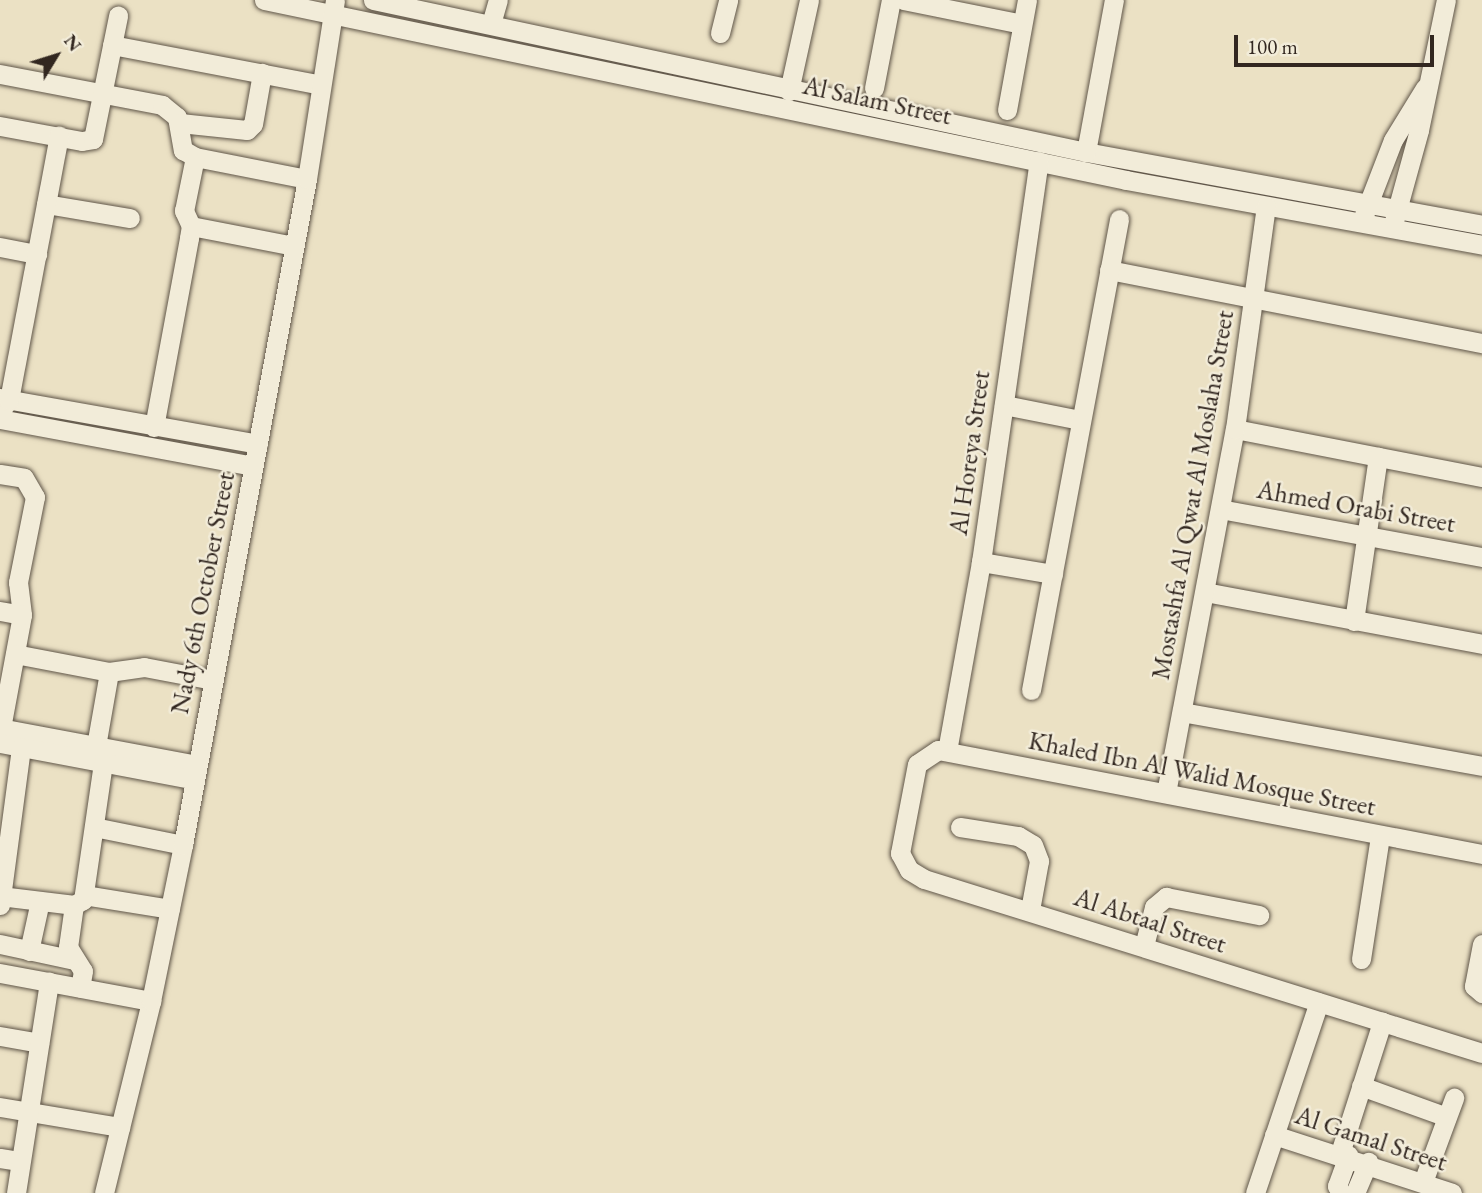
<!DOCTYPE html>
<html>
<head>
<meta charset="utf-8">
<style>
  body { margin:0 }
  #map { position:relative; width:1482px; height:1193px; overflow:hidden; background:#ebe1c4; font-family:"EB Garamond",serif }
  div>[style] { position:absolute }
  .roads { filter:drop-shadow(0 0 2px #605649) drop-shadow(0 0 2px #605649) }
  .minor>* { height:19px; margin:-9.5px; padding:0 9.5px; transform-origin:9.5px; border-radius:9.5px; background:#f2ecd9 }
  span { translate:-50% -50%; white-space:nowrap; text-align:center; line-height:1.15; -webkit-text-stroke:5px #f2ecd9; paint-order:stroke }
  .street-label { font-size:26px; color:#322720 }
  .north { position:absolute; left:21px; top:21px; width:70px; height:70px; -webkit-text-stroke:5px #f2ecd9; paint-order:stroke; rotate:52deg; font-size:19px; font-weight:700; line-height:28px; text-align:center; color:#322720 }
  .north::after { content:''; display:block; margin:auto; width:24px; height:32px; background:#322720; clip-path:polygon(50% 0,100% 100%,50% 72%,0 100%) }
  .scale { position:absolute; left:1234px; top:35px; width:200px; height:32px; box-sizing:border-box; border:4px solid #322720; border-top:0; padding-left:9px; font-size:21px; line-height:24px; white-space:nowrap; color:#322720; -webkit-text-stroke:5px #f2ecd9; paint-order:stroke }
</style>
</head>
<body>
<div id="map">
  <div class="roads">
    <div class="minor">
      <div style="left:264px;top:0;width:881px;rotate:11.79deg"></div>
      <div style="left:1126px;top:180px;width:362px;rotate:10.3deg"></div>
      <div style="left:373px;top:0;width:729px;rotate:12.03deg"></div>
      <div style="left:1086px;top:152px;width:403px;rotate:10.4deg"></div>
      <div style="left:903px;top:0;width:121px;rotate:11.4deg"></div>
      <div style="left:491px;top:24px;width:25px;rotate:-74deg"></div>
      <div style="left:720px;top:33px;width:34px;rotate:-76deg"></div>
      <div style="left:112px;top:45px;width:213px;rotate:10.8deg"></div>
      <div style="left:0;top:74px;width:165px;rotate:10.8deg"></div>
      <div style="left:162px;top:105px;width:19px;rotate:39deg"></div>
      <div style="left:177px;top:117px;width:34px;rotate:80deg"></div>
      <div style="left:183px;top:150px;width:14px;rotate:30deg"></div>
      <div style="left:195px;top:157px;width:114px;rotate:11.1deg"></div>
      <div style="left:874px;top:88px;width:90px;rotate:-79.1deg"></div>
      <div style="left:789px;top:91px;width:93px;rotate:-77.6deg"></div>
      <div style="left:1007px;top:110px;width:112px;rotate:-79.7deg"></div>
      <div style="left:180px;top:123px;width:67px;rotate:6deg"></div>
      <div style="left:247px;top:130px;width:8px;rotate:-45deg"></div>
      <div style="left:253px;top:124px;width:52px;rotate:-80deg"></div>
      <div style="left:0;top:126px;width:83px;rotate:10.4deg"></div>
      <div style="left:82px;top:141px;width:11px;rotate:-10deg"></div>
      <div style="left:93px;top:139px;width:126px;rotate:-78.5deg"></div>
      <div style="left:1086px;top:152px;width:155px;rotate:-79.6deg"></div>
      <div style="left:46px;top:204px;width:85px;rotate:9.5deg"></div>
      <div style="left:1364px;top:215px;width:80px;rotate:-68.9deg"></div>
      <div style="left:1393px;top:140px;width:61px;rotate:-58.4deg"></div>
      <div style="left:1394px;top:221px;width:94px;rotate:-74.6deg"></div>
      <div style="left:1419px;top:130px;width:133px;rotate:-78.3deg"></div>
      <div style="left:191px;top:226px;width:105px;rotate:11deg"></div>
      <div style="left:0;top:247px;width:38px;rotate:11deg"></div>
      <div style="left:1109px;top:270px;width:380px;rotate:11.1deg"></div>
      <div style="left:0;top:398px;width:262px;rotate:10.1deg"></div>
      <div style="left:1004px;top:405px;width:77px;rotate:11.2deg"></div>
      <div style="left:0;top:411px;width:14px;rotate:-51deg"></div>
      <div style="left:9px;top:400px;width:269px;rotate:-79.3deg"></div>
      <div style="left:0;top:419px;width:257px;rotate:10.5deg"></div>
      <div style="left:154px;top:427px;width:192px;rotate:-79.5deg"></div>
      <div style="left:189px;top:238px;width:12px;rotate:-81deg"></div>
      <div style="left:191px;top:226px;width:17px;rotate:-115deg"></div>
      <div style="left:184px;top:211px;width:55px;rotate:-78.5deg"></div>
      <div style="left:1235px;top:429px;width:252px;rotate:11deg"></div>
      <div style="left:0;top:474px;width:24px;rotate:9deg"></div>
      <div style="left:24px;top:478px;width:22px;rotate:60deg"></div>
      <div style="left:35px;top:497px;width:87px;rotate:101.3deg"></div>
      <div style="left:18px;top:582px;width:33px;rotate:83deg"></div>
      <div style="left:22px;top:615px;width:115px;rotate:100.5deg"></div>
      <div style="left:1220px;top:509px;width:266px;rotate:10.4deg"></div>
      <div style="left:981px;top:562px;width:73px;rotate:9.5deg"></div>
      <div style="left:1205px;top:592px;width:282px;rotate:10.6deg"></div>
      <div style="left:0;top:611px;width:22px;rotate:10deg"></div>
      <div style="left:1354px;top:621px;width:166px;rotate:-81.7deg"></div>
      <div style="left:15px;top:654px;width:96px;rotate:10.8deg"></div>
      <div style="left:109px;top:672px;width:35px;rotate:-8deg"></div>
      <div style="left:144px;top:667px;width:70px;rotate:10.7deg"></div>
      <div style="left:1031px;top:690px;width:479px;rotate:-79.4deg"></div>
      <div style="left:1182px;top:712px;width:305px;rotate:10.2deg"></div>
      <div style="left:0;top:728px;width:201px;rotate:10.6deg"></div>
      <div style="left:0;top:743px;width:198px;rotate:10.7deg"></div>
      <div style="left:96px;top:746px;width:75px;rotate:-80deg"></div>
      <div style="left:947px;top:751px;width:192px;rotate:-79.8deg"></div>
      <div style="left:981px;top:562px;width:405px;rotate:-81.8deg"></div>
      <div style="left:1166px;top:793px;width:370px;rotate:-79.3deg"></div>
      <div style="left:1235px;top:429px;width:225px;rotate:-82.1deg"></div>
      <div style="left:94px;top:827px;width:91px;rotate:11.4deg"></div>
      <div style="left:960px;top:827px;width:59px;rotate:8.8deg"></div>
      <div style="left:1018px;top:836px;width:17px;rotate:31deg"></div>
      <div style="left:1033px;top:845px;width:17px;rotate:69deg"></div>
      <div style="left:1039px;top:861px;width:50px;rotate:100.4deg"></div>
      <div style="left:1482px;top:854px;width:554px;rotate:-169.18deg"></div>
      <div style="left:938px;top:750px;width:25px;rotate:146deg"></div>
      <div style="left:917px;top:764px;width:91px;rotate:100.8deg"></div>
      <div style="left:900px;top:853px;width:19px;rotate:62deg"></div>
      <div style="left:909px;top:870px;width:17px;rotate:31deg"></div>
      <div style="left:924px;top:879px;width:584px;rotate:17.32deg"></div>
      <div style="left:84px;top:895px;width:87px;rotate:9.2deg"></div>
      <div style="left:0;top:896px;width:75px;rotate:6.9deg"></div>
      <div style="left:74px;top:905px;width:10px;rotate:-29deg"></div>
      <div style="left:83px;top:900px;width:138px;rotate:-81.7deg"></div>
      <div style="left:0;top:905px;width:159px;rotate:-82.4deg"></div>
      <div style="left:74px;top:905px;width:42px;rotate:98.1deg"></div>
      <div style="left:68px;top:947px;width:28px;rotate:58deg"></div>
      <div style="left:83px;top:971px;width:17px;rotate:100deg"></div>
      <div style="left:0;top:944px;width:76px;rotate:12.2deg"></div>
      <div style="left:1482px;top:944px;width:43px;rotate:100.8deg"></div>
      <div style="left:1474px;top:986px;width:11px;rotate:41deg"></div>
      <div style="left:1144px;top:946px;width:40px;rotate:-75.6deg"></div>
      <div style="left:1154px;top:907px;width:16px;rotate:-40deg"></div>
      <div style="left:1166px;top:897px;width:95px;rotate:11deg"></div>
      <div style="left:29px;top:951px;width:51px;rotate:-77.6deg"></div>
      <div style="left:1361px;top:959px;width:124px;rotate:-81.2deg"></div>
      <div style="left:0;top:973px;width:154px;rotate:10.5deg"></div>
      <div style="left:0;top:1036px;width:40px;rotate:10deg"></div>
      <div style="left:1361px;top:1086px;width:91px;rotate:19.8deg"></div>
      <div style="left:0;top:1107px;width:122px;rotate:9.5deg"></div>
      <div style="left:1274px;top:1135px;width:187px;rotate:18deg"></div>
      <div style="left:1340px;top:1153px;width:138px;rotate:-72.2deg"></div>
      <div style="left:0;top:1158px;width:20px;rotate:9deg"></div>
      <div style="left:1423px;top:1182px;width:90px;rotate:-69.7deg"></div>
      <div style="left:16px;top:1193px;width:214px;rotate:-81.1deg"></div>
      <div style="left:104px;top:1193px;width:198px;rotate:-76.2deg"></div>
      <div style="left:151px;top:1001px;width:159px;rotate:-78.4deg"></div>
      <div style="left:183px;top:845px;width:677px;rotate:-79.45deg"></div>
      <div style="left:307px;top:179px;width:181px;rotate:-81.1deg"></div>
      <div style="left:1255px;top:1193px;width:201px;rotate:-71.5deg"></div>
      <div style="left:1341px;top:1193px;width:8px;rotate:-120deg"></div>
      <div style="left:1337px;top:1186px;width:33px;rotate:-70deg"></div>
      <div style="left:1355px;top:1193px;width:34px;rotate:-67deg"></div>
    </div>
  </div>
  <div class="street-label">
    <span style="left:877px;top:101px;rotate:12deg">Al Salam Street</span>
    <span style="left:970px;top:453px;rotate:-82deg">Al Horeya Street</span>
    <span style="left:1193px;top:495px;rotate:-80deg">Mostashfa Al Qwat Al Moslaha Street</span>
    <span style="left:1356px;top:507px;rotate:10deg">Ahmed Orabi Street</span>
    <span style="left:203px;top:593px;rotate:-79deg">Nady 6th October Street</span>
    <span style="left:1202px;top:774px;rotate:11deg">Khaled Ibn Al Walid Mosque Street</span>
    <span style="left:1150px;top:921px;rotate:18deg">Al Abtaal Street</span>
    <span style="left:1371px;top:1139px;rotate:18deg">Al Gamal Street</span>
  </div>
  <div class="north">N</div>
  <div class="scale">100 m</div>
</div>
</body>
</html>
